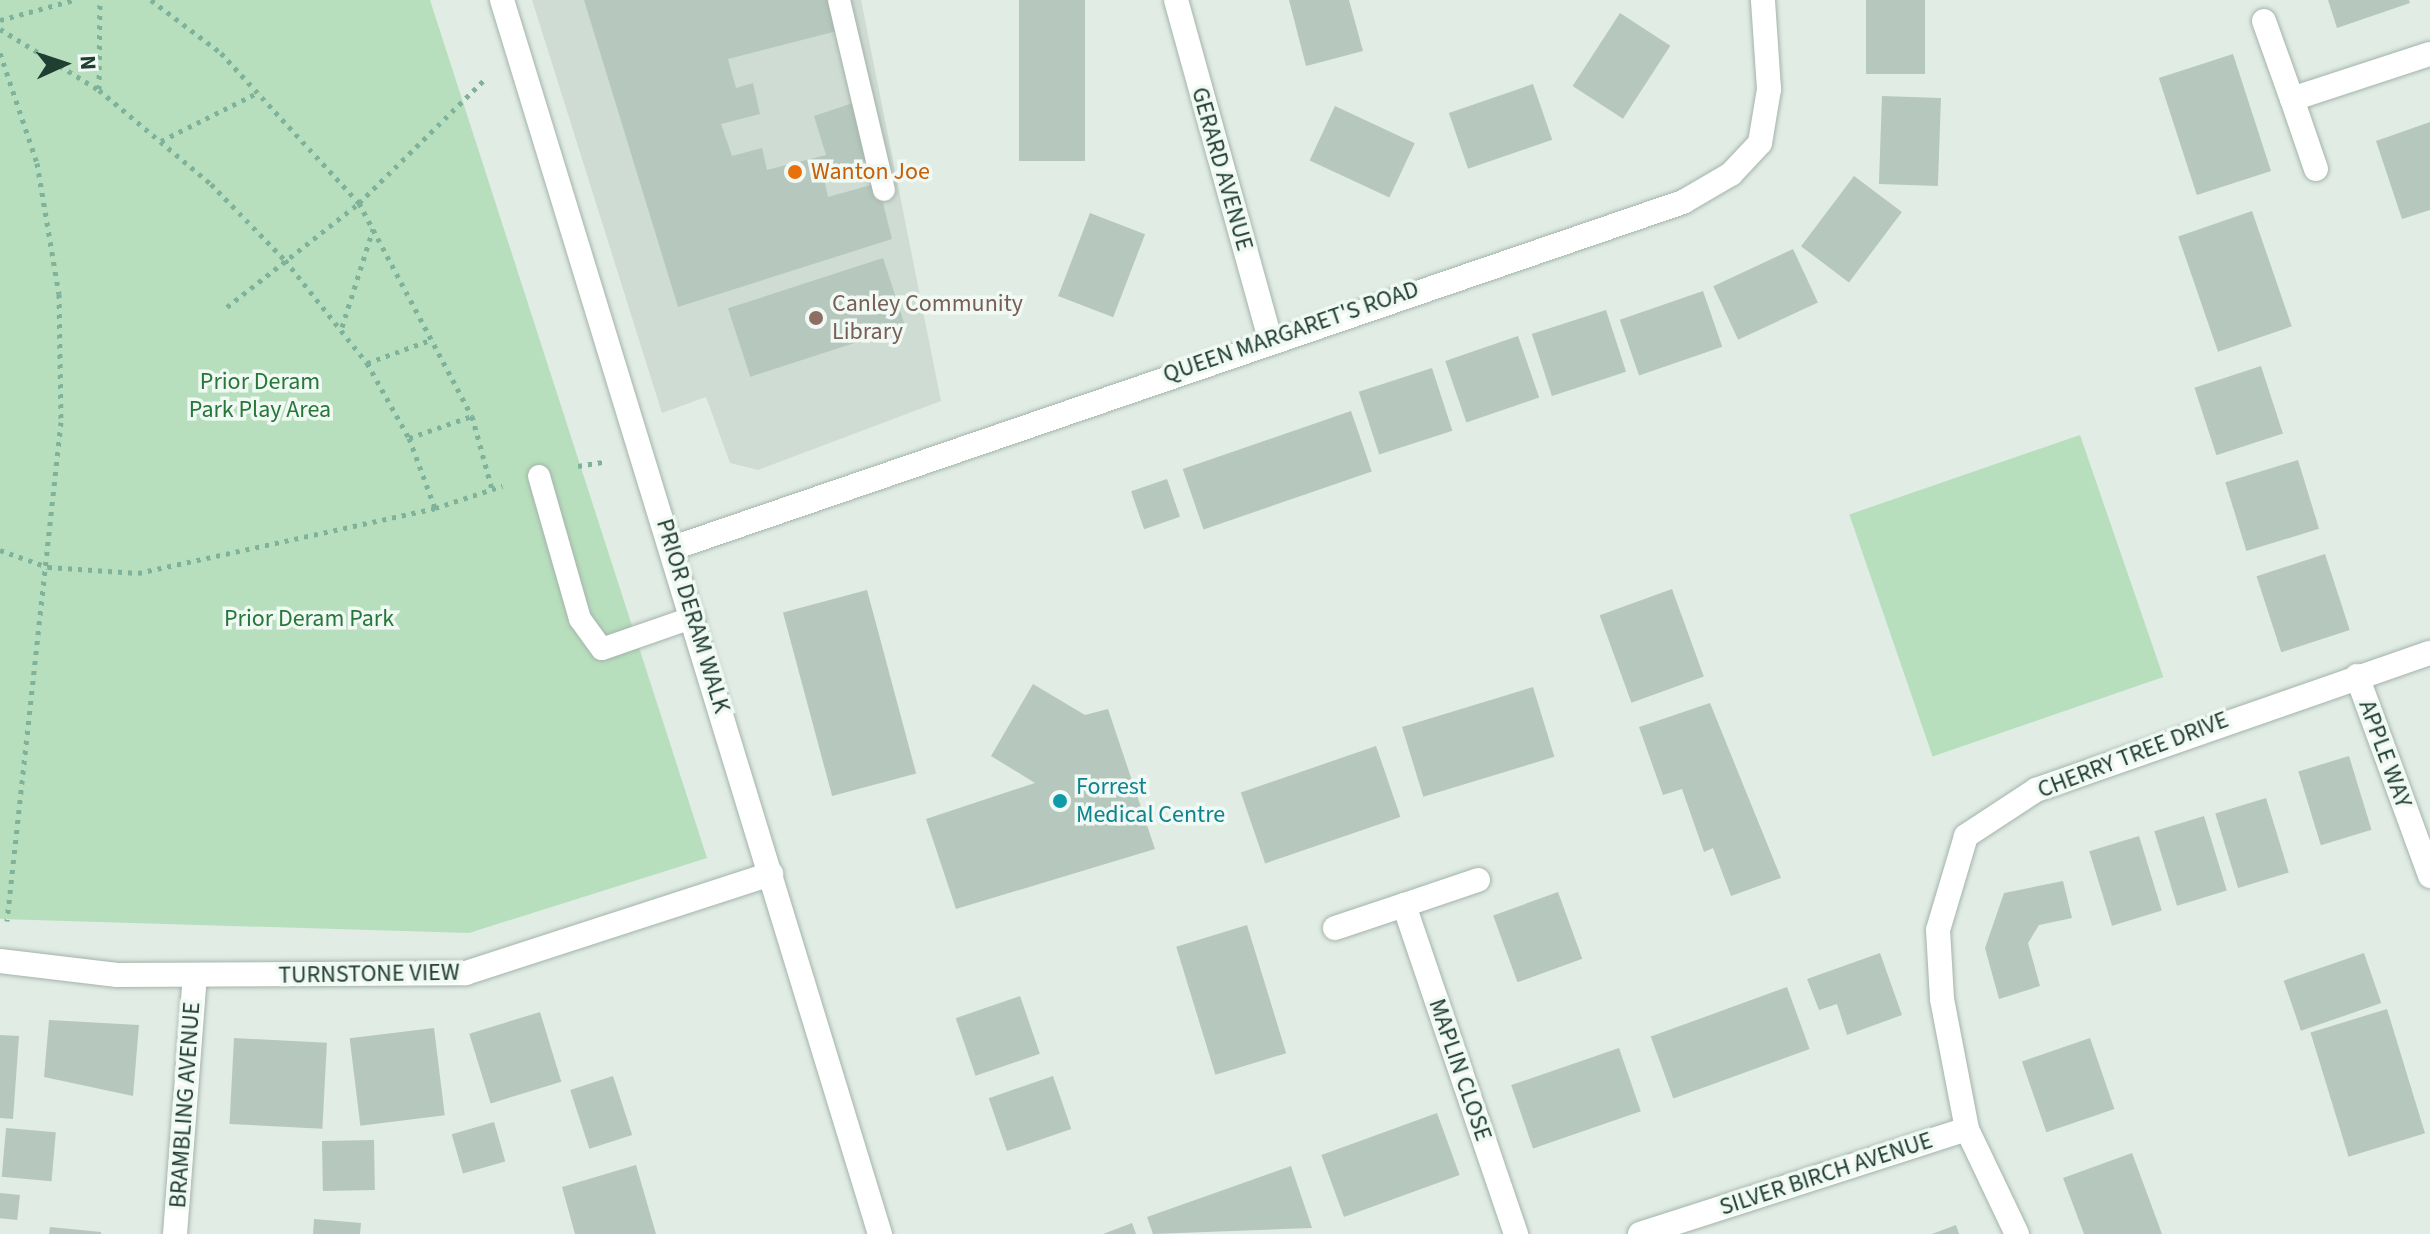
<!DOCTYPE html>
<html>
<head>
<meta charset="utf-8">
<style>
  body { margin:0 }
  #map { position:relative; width:2430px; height:1234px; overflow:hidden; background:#e1ece5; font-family:"Source Sans 3",sans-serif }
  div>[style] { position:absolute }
  .built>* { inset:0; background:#cfdcd4 }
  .green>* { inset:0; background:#b8dfbd; transform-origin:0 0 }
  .building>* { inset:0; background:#b6c7be; transform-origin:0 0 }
  .path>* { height:5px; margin-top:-2.5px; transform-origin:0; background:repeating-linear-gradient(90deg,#7fb29a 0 4px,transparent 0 10px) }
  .roads { filter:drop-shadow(0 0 2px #a3b4ab) drop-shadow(0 0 2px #a3b4ab) }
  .service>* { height:22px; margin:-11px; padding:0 11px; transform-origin:11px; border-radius:11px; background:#fff }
  .minor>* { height:24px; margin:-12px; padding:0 12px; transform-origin:12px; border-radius:12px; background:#fff }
  .dots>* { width:22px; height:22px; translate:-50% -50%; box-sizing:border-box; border:4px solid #f1f9f4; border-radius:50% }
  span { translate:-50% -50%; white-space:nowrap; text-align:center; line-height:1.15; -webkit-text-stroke:7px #f1f9f4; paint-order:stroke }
  .street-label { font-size:24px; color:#203e31 }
  .food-label { font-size:24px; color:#c56008 }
  .left { translate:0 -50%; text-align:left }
  .education-label { font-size:24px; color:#785e54 }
  .park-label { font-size:24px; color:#28773a }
  .culture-label { font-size:24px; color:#0d838f }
  .north { position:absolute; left:24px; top:24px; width:80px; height:80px; -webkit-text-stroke:6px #f1f9f4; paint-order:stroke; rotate:87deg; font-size:22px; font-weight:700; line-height:32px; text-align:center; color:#203e31 }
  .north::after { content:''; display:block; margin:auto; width:28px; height:36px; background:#203e31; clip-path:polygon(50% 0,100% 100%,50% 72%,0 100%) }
</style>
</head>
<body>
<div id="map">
  <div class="built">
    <div style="clip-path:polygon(532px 0,861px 0,941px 401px,758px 470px,730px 463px,706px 397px,662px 413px)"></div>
  </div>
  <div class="green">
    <div style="clip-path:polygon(0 0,430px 0,707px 858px,469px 933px,0 919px)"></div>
    <div style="left:2080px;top:435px;width:256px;height:244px;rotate:71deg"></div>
  </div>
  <div class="building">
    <div style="clip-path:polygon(584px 0,829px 0,837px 31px,728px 59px,736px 88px,753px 83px,760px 114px,721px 124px,732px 156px,762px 148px,767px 170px,826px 155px,814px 116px,856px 102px,871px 159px,823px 174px,828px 197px,878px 183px,892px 239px,678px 307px)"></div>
    <div style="left:1019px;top:0;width:66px;height:161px"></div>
    <div style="clip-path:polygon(1289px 0,1349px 0,1363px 51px,1306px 66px)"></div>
    <div style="left:1866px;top:0;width:59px;height:74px"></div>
    <div style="clip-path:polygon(2328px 0,2409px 0,2410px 3px,2337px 28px)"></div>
    <div style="left:1620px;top:13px;width:60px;height:87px;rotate:33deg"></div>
    <div style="left:2233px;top:54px;width:123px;height:78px;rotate:72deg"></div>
    <div style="left:1533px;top:84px;width:59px;height:89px;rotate:71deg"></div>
    <div style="left:1882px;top:96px;width:59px;height:88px;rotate:2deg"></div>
    <div style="left:1335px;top:106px;width:88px;height:60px;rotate:25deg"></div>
    <div style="clip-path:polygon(2430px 122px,2430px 210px,2402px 219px,2376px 141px)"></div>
    <div style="left:1854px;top:176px;width:60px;height:88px;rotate:37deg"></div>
    <div style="left:2252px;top:211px;width:122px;height:78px;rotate:71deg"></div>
    <div style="left:1090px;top:213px;width:59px;height:89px;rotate:21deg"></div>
    <div style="left:1793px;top:249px;width:59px;height:88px;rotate:65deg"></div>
    <div style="left:883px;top:258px;width:72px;height:163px;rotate:72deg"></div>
    <div style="left:1703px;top:291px;width:59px;height:88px;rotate:71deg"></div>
    <div style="left:1606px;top:310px;width:65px;height:78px;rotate:72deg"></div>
    <div style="left:1518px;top:336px;width:65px;height:77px;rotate:71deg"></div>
    <div style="left:2261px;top:366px;width:71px;height:70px;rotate:72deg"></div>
    <div style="left:1432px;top:368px;width:66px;height:77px;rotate:72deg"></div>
    <div style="left:1351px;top:411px;width:64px;height:178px;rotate:71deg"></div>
    <div style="left:2298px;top:460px;width:72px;height:76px;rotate:73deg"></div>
    <div style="left:1167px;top:479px;width:40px;height:38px;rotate:71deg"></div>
    <div style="left:2325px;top:554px;width:80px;height:72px;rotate:72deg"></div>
    <div style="left:1672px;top:589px;width:93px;height:77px;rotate:70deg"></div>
    <div style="left:867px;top:590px;width:190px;height:87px;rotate:75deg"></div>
    <div style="clip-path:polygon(1033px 684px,1085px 715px,1108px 709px,1155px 849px,956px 909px,926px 819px,1035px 783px,991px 756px)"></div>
    <div style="left:1533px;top:687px;width:73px;height:137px;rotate:73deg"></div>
    <div style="clip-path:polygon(1710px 703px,1781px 878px,1731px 896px,1713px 848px,1704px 852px,1682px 789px,1663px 795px,1639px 727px)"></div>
    <div style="left:1376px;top:746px;width:75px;height:143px;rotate:71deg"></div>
    <div style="left:2349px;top:756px;width:77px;height:53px;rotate:73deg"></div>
    <div style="left:2266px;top:798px;width:78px;height:53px;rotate:73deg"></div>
    <div style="left:2204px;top:816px;width:78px;height:52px;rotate:73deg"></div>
    <div style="left:2139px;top:836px;width:78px;height:52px;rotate:73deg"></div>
    <div style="clip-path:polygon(2063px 881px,2072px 918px,2039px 925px,2028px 943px,2040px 986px,1999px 999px,1985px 948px,2004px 893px)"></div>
    <div style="left:1558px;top:892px;width:71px;height:69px;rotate:70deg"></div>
    <div style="left:1247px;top:925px;width:134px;height:74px;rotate:73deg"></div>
    <div style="clip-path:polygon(1880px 953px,1902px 1015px,1847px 1035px,1837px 1004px,1819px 1010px,1807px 979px)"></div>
    <div style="left:2364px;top:953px;width:53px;height:85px;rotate:71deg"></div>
    <div style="left:1787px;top:987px;width:66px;height:145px;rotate:70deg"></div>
    <div style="left:1020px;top:996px;width:61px;height:68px;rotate:71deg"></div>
    <div style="left:2387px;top:1009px;width:130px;height:80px;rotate:73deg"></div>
    <div style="left:540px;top:1012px;width:73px;height:74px;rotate:73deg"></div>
    <div style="clip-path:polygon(49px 1020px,139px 1025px,133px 1096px,44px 1077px)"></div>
    <div style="left:434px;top:1028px;width:88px;height:85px;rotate:83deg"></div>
    <div style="clip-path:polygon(0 1035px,19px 1036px,13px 1119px,0 1118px)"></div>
    <div style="left:234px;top:1038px;width:93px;height:86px;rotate:3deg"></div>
    <div style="left:2090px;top:1038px;width:75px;height:72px;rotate:71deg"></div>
    <div style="left:1619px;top:1048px;width:67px;height:114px;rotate:71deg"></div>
    <div style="left:613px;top:1076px;width:62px;height:45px;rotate:72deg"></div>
    <div style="left:1053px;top:1076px;width:56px;height:68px;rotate:71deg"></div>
    <div style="left:1437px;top:1113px;width:66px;height:123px;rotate:70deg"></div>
    <div style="left:494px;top:1122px;width:41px;height:44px;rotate:74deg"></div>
    <div style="left:6px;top:1128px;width:50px;height:49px;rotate:5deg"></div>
    <div style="left:374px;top:1140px;width:50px;height:52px;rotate:89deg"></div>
    <div style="clip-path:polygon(2132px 1153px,2162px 1234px,2084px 1234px,2063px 1178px)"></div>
    <div style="clip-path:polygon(636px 1165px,656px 1234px,575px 1234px,562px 1187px)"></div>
    <div style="clip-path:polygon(1291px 1166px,1312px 1228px,1153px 1234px,1147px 1217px)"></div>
    <div style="left:0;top:1193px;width:20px;height:25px;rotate:6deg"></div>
    <div style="clip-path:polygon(314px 1219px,361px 1223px,360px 1234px,313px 1234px)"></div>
    <div style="clip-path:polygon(1132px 1223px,1136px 1234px,1103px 1234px)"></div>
    <div style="clip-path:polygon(1956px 1225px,1959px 1234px,1932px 1234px)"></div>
    <div style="clip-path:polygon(50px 1227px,101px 1232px,101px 1234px,49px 1234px)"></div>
  </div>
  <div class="path">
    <div style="left:151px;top:0;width:88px;rotate:37.1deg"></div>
    <div style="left:221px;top:53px;width:204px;rotate:47.4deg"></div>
    <div style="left:359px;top:203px;width:241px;rotate:62.1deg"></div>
    <div style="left:472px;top:416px;width:76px;rotate:74.7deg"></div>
    <div style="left:0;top:20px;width:77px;rotate:-15.1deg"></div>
    <div style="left:0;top:29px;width:116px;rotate:31.6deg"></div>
    <div style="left:99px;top:90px;width:146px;rotate:40deg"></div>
    <div style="left:211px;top:184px;width:106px;rotate:45.8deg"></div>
    <div style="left:285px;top:260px;width:132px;rotate:51.5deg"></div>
    <div style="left:367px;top:363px;width:86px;rotate:60.8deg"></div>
    <div style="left:409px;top:438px;width:75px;rotate:69.6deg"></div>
    <div style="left:435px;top:508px;width:71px;rotate:-18.2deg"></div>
    <div style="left:0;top:53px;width:116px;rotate:71.4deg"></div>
    <div style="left:37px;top:163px;width:133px;rotate:80.5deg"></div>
    <div style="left:59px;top:294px;width:128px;rotate:89.1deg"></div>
    <div style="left:61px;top:422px;width:502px;rotate:96.18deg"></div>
    <div style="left:99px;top:89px;width:89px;rotate:-89.4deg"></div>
    <div style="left:161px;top:141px;width:110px;rotate:-26.6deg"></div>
    <div style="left:227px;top:307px;width:168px;rotate:-38.2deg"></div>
    <div style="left:359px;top:203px;width:175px;rotate:-44.5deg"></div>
    <div style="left:342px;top:327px;width:103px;rotate:-72.4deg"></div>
    <div style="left:367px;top:363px;width:70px;rotate:-20deg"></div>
    <div style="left:409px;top:438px;width:67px;rotate:-19.2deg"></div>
    <div style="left:578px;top:466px;width:25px;rotate:-9deg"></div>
    <div style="left:0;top:550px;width:51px;rotate:19.5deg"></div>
    <div style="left:48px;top:567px;width:90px;rotate:3.8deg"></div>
    <div style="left:138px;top:573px;width:304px;rotate:-12.3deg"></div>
  </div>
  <div class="roads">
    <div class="service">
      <div style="left:839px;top:0;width:195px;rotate:76.7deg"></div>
      <div style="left:539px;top:476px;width:149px;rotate:74deg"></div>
      <div style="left:580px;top:619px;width:37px;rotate:54deg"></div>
      <div style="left:602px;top:649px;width:97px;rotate:-19.2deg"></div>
    </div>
    <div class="minor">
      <div style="left:502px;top:0;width:1291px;rotate:72.97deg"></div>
      <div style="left:1176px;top:0;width:351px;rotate:74.5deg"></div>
      <div style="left:2264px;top:21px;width:83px;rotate:70.3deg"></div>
      <div style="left:2292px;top:99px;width:145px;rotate:-18.1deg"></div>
      <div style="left:2292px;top:99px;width:74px;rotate:71.1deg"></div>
      <div style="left:673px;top:548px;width:1068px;rotate:-18.91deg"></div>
      <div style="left:1683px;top:202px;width:56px;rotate:-30.3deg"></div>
      <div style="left:1731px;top:174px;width:42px;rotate:-46.9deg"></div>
      <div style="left:1760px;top:143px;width:55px;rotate:-80.5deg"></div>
      <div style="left:1769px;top:89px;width:89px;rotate:-93.9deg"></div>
      <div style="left:2357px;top:676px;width:213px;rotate:69.9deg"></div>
      <div style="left:1478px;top:880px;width:78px;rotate:161.3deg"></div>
      <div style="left:1404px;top:905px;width:348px;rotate:71.2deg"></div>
      <div style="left:1335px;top:928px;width:73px;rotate:-18.4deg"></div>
      <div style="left:0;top:961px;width:118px;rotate:6.8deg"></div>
      <div style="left:117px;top:975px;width:349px;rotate:-0.3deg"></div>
      <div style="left:466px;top:973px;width:321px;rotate:-18deg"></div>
      <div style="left:175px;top:1234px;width:259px;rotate:-85.6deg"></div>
      <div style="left:1640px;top:1234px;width:343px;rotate:-17.8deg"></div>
      <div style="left:2017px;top:1234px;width:116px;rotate:-115.5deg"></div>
      <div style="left:1967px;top:1129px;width:132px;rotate:-100.9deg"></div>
      <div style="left:1942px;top:999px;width:69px;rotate:-93.3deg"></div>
      <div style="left:1938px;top:930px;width:98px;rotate:-73.4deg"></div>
      <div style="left:1966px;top:836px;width:84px;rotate:-33.3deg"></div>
      <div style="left:2036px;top:790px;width:417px;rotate:-19.2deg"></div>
    </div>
  </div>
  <div class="dots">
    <div style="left:795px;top:172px;background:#e8710a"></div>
    <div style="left:816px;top:318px;background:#8d6e63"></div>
    <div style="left:1060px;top:801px;background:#0f9aa8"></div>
  </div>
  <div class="street-label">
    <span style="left:1222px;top:169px;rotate:74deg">GERARD AVENUE</span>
    <span style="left:1291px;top:332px;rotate:-19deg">QUEEN MARGARET'S ROAD</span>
    <span style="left:693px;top:616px;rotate:73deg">PRIOR DERAM WALK</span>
    <span style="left:2385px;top:754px;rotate:70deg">APPLE WAY</span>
    <span style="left:2133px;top:755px;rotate:-21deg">CHERRY TREE DRIVE</span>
    <span style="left:369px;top:974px;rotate:-1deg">TURNSTONE VIEW</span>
    <span style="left:1460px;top:1070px;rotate:71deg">MAPLIN CLOSE</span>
    <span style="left:185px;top:1105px;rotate:-86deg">BRAMBLING AVENUE</span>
    <span style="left:1826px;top:1174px;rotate:-18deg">SILVER BIRCH AVENUE</span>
  </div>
  <div class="food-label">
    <span class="left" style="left:811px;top:172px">Wanton Joe</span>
  </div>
  <div class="education-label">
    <span class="left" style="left:832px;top:318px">Canley Community<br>Library</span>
  </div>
  <div class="park-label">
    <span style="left:260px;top:396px">Prior Deram<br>Park Play Area</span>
    <span style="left:309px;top:619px">Prior Deram Park</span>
  </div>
  <div class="culture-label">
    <span class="left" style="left:1076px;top:801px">Forrest<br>Medical Centre</span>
  </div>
  <div class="north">N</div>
</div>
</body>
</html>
